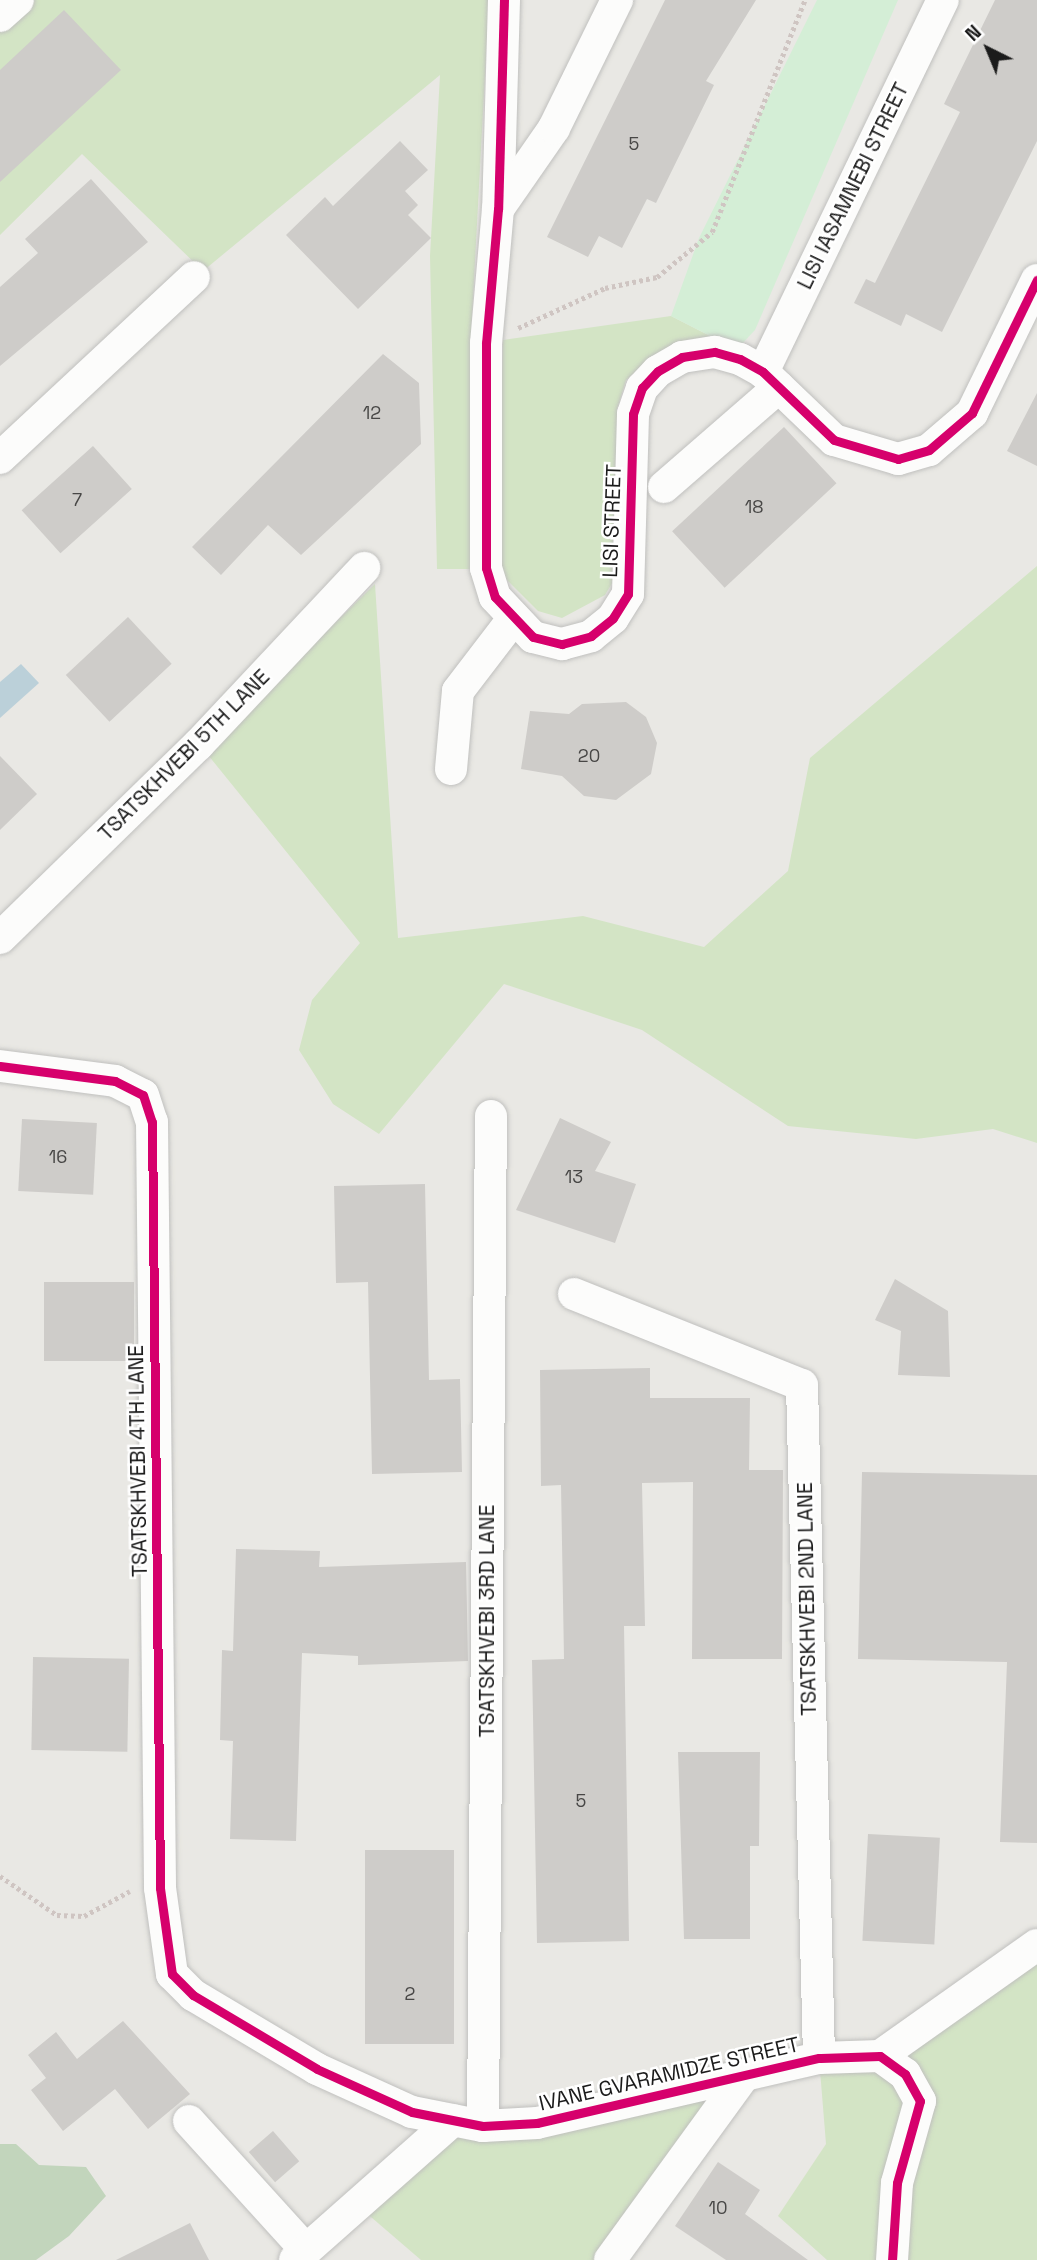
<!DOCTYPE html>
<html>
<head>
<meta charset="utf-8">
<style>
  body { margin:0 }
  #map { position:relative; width:1037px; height:2260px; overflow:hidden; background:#e9e8e4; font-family:"Space Grotesk",sans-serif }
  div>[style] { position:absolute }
  .grass>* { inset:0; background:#d3e4c5 }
  .forest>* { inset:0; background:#c2d5bc }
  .park>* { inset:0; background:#d4eed6 }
  .water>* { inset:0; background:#bbd0d9 }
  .building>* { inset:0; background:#ceccc9; transform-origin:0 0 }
  .path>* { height:4.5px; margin-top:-2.25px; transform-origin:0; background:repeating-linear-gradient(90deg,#cfc5c2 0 3.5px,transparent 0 7px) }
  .roads { filter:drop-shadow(0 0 2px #c0c0be) drop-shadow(0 0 2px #c0c0be) }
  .minor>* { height:32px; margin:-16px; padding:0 16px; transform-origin:16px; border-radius:16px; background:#fcfcfb }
  .cycleway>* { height:9px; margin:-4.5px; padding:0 4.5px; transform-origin:4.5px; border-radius:4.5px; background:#d6006c }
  span { translate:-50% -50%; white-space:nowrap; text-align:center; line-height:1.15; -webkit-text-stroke:5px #fff; paint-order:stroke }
  .number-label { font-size:18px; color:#484746 }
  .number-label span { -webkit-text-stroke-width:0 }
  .street-label { font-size:21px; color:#1b1b1b }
  .north { position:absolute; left:953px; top:14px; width:70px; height:70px; -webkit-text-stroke:5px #fff; paint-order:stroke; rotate:317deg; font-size:19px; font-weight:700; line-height:28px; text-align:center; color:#1b1b1b }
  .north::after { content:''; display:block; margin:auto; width:24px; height:32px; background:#1b1b1b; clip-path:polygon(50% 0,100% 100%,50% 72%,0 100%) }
</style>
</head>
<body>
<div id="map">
  <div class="grass">
    <div style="clip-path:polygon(34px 0,489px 0,471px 336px,471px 569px,437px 569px,430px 256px,440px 75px,203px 271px,82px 154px,0 235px,0 30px)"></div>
    <div style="clip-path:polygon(671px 316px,714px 338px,653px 358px,626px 380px,617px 409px,617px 575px,605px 595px,562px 618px,538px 611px,504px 577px,497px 552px,503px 340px)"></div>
    <div style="clip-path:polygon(1037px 566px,1037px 1143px,993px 1129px,916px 1139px,788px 1126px,642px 1030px,504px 984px,379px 1134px,333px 1104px,299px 1050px,312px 1000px,360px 943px,204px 750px,375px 584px,398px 938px,583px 916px,704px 947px,788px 871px,810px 758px)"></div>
    <div style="clip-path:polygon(1037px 1945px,1037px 2260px,827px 2260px,778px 2216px,826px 2144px,819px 2058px,880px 2056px)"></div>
    <div style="clip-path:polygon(741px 2080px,610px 2260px,421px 2260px,357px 2205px,453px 2120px)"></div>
  </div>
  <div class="forest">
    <div style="clip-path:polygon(0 2144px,16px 2144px,39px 2165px,86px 2167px,106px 2196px,69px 2236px,36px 2260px,0 2260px)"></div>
  </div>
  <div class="park">
    <div style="clip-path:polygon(817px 0,898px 0,755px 330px,741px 345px,714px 338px,671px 316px,699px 238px)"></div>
  </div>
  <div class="water">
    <div style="clip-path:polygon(21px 664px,39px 683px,0 718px,0 682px)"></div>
  </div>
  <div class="building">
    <div style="clip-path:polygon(665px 0,756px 0,706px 81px,714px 85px,656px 203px,647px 199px,622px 248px,599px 236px,588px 257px,547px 237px)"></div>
    <div style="clip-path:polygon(995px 0,1037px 0,1037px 141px,942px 332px,906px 314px,901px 326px,854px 303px,866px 279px,875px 283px,960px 112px,944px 104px)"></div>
    <div style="clip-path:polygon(64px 10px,121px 70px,0 182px,0 70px)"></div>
    <div style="clip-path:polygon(400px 141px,428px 170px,405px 191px,418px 205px,408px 215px,431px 238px,358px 309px,286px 235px,325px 197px,333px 206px)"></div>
    <div style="clip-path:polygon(91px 179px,148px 242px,0 366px,0 287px,38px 253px,25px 239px)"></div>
    <div style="clip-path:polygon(383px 354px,419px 383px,421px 444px,301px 555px,268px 525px,221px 575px,192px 547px)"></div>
    <div style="clip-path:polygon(1037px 393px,1037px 466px,1007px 451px)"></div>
    <div style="left:784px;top:427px;width:77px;height:153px;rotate:47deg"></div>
    <div style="left:93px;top:446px;width:58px;height:96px;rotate:48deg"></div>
    <div style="left:128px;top:617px;width:64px;height:85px;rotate:47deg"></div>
    <div style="clip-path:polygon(626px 702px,646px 717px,657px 743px,651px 774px,616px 800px,584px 796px,562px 776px,521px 769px,530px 711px,569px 714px,582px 704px)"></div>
    <div style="clip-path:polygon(0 756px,37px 794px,0 830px)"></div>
    <div style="clip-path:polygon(560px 1118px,611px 1142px,595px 1171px,636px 1184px,615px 1243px,516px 1210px)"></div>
    <div style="left:22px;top:1119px;width:75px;height:72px;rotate:3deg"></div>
    <div style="clip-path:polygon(425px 1184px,429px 1380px,460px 1379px,462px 1472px,372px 1474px,368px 1282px,336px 1283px,334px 1186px)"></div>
    <div style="clip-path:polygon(895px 1279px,948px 1311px,950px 1377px,898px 1375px,901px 1331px,875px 1320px)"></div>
    <div style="left:134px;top:1282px;width:79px;height:90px;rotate:90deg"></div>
    <div style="clip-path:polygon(650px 1368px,650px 1398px,750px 1398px,749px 1470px,783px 1470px,782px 1659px,692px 1659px,693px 1482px,642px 1483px,645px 1626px,624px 1626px,629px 1941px,537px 1943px,532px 1660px,564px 1659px,561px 1485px,541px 1486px,540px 1370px)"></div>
    <div style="clip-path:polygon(862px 1472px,1037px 1475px,1037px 1843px,1000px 1842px,1007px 1662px,858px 1659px)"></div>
    <div style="clip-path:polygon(236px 1549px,320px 1551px,319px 1567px,466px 1562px,468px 1661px,358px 1665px,358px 1656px,302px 1653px,296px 1841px,230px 1839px,233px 1741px,220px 1740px,222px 1650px,233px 1651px)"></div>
    <div style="left:33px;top:1657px;width:96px;height:93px;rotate:1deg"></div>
    <div style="clip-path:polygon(678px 1752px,760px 1752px,759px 1846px,750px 1846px,750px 1939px,684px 1939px)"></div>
    <div style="left:868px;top:1834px;width:72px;height:107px;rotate:3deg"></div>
    <div style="left:454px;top:1850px;width:194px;height:89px;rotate:90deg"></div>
    <div style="clip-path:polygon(123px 2021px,190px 2094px,148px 2129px,115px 2089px,63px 2131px,31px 2090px,46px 2078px,28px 2055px,56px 2032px,77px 2059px)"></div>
    <div style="left:273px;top:2131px;width:40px;height:32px;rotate:49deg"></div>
    <div style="clip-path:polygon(718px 2162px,760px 2190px,745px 2214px,808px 2260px,726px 2260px,675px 2226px)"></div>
    <div style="clip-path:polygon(190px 2223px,209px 2260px,116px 2260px)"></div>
  </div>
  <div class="path">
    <div style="left:518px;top:328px;width:96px;rotate:-24.7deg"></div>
    <div style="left:605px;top:288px;width:53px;rotate:-11.9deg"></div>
    <div style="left:657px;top:277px;width:71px;rotate:-39.3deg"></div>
    <div style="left:712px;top:232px;width:250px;rotate:-68.2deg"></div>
    <div style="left:0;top:1876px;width:69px;rotate:34.4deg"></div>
    <div style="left:57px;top:1915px;width:27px;rotate:2deg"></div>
    <div style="left:84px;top:1916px;width:52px;rotate:-28.5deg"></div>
  </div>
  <div class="roads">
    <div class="minor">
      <div style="left:504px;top:0;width:209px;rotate:91.6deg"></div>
      <div style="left:498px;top:209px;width:135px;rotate:95.1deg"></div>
      <div style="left:486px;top:343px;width:225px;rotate:90deg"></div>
      <div style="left:486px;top:568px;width:30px;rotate:73deg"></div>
      <div style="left:495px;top:597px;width:55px;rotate:46.5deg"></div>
      <div style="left:533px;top:637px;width:30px;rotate:14deg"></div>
      <div style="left:562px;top:644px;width:30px;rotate:-15deg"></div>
      <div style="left:591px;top:636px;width:28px;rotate:-39deg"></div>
      <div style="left:613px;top:618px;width:28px;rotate:-58deg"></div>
      <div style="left:628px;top:594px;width:180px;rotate:-88.4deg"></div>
      <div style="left:633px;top:414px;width:28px;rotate:-71deg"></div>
      <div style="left:642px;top:388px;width:23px;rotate:-47deg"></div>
      <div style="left:658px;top:371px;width:28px;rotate:-30deg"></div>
      <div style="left:682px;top:357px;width:33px;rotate:-9deg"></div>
      <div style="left:715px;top:352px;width:26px;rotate:16deg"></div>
      <div style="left:740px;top:359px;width:26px;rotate:29deg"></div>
      <div style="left:763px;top:372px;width:98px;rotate:43.8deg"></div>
      <div style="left:834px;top:440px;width:67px;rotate:16.5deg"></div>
      <div style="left:898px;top:459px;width:32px;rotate:-16deg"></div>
      <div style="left:929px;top:450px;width:57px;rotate:-40.7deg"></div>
      <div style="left:972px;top:413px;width:148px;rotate:-64deg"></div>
      <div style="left:0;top:16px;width:24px;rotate:-42deg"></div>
      <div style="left:498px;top:209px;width:98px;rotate:-55.3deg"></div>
      <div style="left:554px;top:128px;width:143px;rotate:-63.8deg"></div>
      <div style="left:763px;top:372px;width:413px;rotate:-64.2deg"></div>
      <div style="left:0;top:458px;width:265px;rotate:-43deg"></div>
      <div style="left:664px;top:487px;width:152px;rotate:-41deg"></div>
      <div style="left:451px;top:769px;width:78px;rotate:-84.9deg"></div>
      <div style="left:458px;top:691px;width:91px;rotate:-52.6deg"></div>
      <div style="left:0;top:938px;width:277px;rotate:-44.3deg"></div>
      <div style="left:198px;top:745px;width:243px;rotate:-46.8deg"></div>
      <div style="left:0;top:1066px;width:116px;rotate:7.4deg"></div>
      <div style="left:115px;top:1081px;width:31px;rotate:27deg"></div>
      <div style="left:143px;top:1095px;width:28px;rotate:72deg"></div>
      <div style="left:152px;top:1122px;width:766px;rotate:89.4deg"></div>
      <div style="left:160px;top:1888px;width:87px;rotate:82.1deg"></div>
      <div style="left:172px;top:1974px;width:30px;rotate:45deg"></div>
      <div style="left:193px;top:1995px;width:144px;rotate:30.8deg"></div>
      <div style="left:317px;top:2069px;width:104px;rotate:24.4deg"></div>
      <div style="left:412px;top:2112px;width:72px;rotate:11.2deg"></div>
      <div style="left:483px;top:2126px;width:54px;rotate:-3.2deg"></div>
      <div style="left:537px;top:2123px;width:289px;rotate:-13deg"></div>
      <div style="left:819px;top:2058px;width:61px;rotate:-1.9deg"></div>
      <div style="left:880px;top:2056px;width:31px;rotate:36deg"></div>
      <div style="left:905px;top:2074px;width:31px;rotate:61deg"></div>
      <div style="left:920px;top:2101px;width:85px;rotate:105.7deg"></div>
      <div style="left:897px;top:2183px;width:77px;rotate:93.7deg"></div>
      <div style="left:574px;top:1294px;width:245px;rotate:21.8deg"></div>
      <div style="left:802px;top:1385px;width:673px;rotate:88.55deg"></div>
      <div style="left:880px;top:2056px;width:192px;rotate:-35.3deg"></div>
      <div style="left:189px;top:2121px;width:174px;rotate:47.8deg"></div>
      <div style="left:483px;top:2126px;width:1010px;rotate:-89.55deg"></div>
      <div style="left:295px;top:2260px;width:211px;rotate:-41.5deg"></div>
      <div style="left:610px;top:2260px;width:223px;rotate:-54deg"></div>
    </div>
  </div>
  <div class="cycleway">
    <div style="left:504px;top:0;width:209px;rotate:91.6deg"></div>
    <div style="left:498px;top:209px;width:135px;rotate:95.1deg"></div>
    <div style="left:486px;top:343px;width:225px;rotate:90deg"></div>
    <div style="left:486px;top:568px;width:30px;rotate:73deg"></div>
    <div style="left:495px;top:597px;width:55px;rotate:46.5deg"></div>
    <div style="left:533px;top:637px;width:30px;rotate:14deg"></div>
    <div style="left:562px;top:644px;width:30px;rotate:-15deg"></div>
    <div style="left:591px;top:636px;width:28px;rotate:-39deg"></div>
    <div style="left:613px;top:618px;width:28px;rotate:-58deg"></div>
    <div style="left:628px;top:594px;width:180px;rotate:-88.4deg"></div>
    <div style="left:633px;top:414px;width:28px;rotate:-71deg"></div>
    <div style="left:642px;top:388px;width:23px;rotate:-47deg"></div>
    <div style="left:658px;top:371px;width:28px;rotate:-30deg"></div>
    <div style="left:682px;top:357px;width:33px;rotate:-9deg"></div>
    <div style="left:715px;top:352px;width:26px;rotate:16deg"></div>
    <div style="left:740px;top:359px;width:26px;rotate:29deg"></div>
    <div style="left:763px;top:372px;width:98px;rotate:43.8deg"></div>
    <div style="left:834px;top:440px;width:67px;rotate:16.5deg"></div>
    <div style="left:898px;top:459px;width:32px;rotate:-16deg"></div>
    <div style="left:929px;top:450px;width:57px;rotate:-40.7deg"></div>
    <div style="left:972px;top:413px;width:148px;rotate:-64deg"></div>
    <div style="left:0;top:1066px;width:116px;rotate:7.4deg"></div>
    <div style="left:115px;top:1081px;width:31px;rotate:27deg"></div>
    <div style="left:143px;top:1095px;width:28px;rotate:72deg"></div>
    <div style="left:152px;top:1122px;width:766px;rotate:89.4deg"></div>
    <div style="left:160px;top:1888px;width:87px;rotate:82.1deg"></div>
    <div style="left:172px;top:1974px;width:30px;rotate:45deg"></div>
    <div style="left:193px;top:1995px;width:144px;rotate:30.8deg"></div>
    <div style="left:317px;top:2069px;width:104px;rotate:24.4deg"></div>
    <div style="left:412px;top:2112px;width:72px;rotate:11.2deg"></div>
    <div style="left:483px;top:2126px;width:54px;rotate:-3.2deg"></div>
    <div style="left:537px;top:2123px;width:289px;rotate:-13deg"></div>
    <div style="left:819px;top:2058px;width:61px;rotate:-1.9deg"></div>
    <div style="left:880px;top:2056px;width:31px;rotate:36deg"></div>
    <div style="left:905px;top:2074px;width:31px;rotate:61deg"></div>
    <div style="left:920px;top:2101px;width:85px;rotate:105.7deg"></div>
    <div style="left:897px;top:2183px;width:77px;rotate:93.7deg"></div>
  </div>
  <div class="number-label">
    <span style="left:634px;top:144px">5</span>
    <span style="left:372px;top:413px">12</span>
    <span style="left:77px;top:500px">7</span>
    <span style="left:754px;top:507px">18</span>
    <span style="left:589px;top:756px">20</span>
    <span style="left:58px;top:1157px">16</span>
    <span style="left:574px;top:1177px">13</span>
    <span style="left:581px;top:1801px">5</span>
    <span style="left:410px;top:1994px">2</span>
    <span style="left:718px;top:2208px">10</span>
  </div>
  <div class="street-label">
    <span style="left:853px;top:186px;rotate:-64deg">LISI IASAMNEBI STREET</span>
    <span style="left:612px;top:521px;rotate:-88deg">LISI STREET</span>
    <span style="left:184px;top:755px;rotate:-45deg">TSATSKHVEBI 5TH LANE</span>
    <span style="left:138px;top:1461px;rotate:-91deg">TSATSKHVEBI 4TH LANE</span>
    <span style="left:807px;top:1599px;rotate:-91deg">TSATSKHVEBI 2ND LANE</span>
    <span style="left:487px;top:1621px;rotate:-90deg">TSATSKHVEBI 3RD LANE</span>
    <span style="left:669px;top:2074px;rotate:-13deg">IVANE GVARAMIDZE STREET</span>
  </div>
  <div class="north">N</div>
</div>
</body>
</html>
